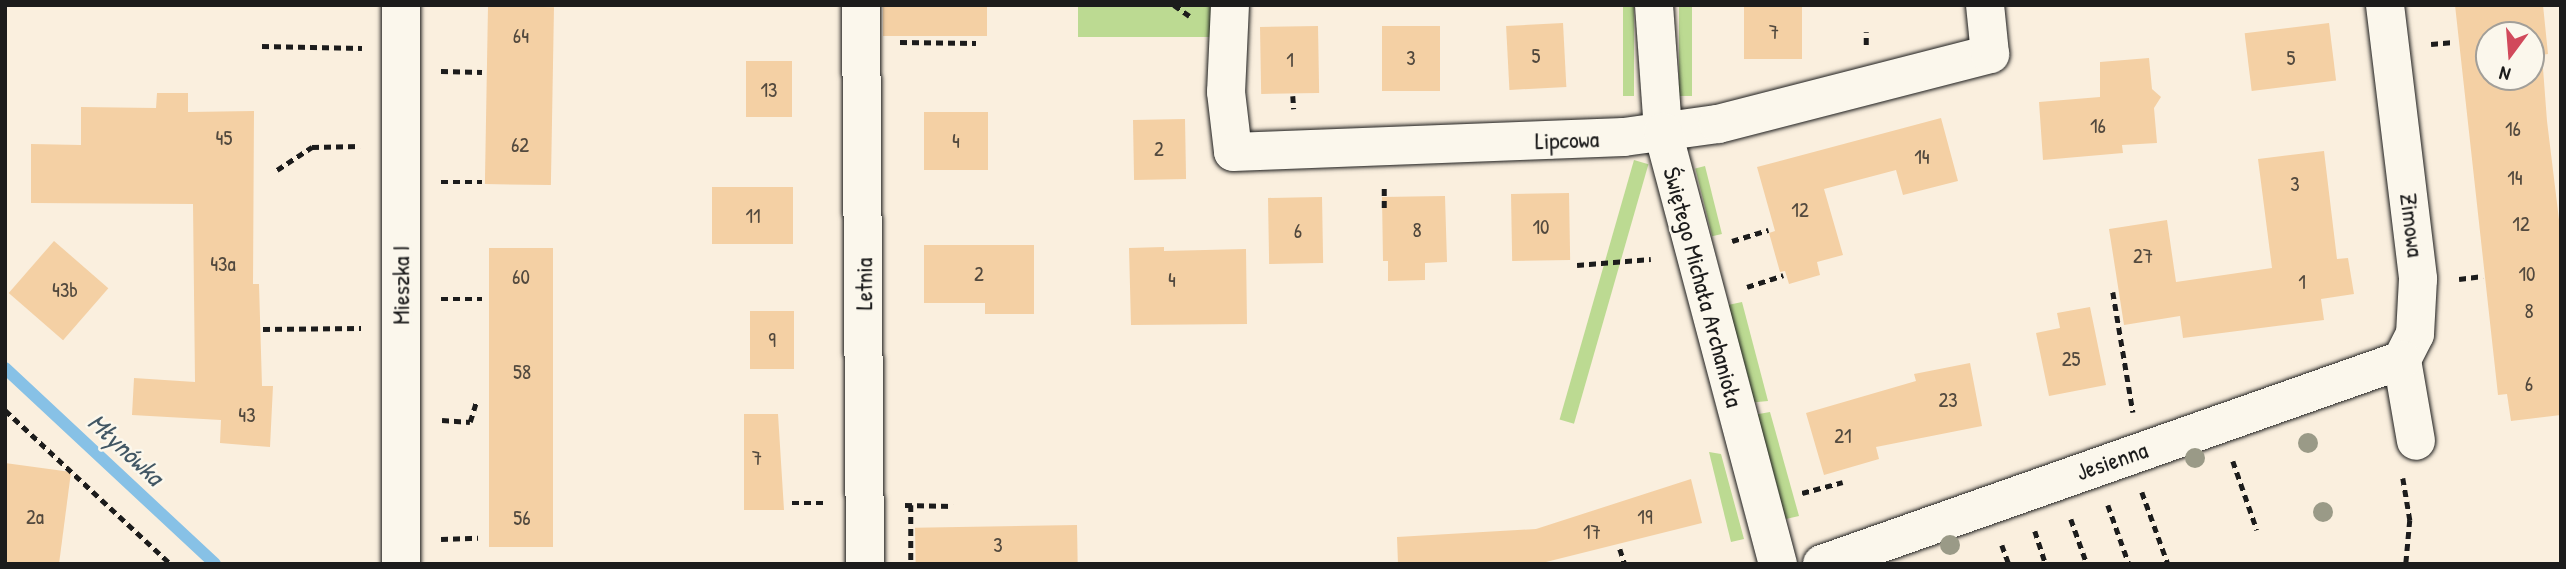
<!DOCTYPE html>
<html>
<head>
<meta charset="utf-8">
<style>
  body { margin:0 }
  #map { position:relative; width:2566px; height:569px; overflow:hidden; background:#faefde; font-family:"Patrick Hand",sans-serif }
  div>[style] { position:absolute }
  .green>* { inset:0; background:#bcda92; transform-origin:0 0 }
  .stream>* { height:12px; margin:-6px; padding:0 6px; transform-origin:6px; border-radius:6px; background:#87c1e6 }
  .building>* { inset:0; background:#f4d0a4; transform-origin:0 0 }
  .path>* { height:4.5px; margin-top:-2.25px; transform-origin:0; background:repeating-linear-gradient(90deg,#1c1c1c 0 7px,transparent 0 12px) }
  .roads { filter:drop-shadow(0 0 2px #1c1c1c) drop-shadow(0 0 2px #1c1c1c) }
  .street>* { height:38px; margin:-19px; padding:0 19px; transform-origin:19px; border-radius:19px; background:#fbf7ec }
  .trees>* { width:20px; height:20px; margin:-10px; border-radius:50%; background:#9a9a87 }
  span { translate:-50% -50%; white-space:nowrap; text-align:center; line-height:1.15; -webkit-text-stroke:5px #fbf7ec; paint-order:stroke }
  .number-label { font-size:21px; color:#52493e }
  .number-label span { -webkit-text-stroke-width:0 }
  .street-label { font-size:24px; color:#1c1c1c }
  .water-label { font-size:26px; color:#415663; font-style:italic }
  .frame { position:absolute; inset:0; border:7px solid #1c1c1c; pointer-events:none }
  .north { position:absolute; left:2475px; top:21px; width:70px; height:70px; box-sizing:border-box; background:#fbf7ec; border:2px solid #a29f99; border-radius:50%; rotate:196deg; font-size:19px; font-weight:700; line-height:28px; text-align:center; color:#1c1c1c }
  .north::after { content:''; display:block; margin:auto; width:24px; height:32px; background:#d1495b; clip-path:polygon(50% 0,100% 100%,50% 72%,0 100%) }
</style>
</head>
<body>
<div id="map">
  <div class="green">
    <div style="left:1078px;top:5px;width:137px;height:32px"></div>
    <div style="left:1623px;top:5px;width:11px;height:91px"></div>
    <div style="left:1679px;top:5px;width:13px;height:91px"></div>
    <div style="left:1634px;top:160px;width:15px;height:270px;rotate:16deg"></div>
    <div style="left:1705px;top:166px;width:70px;height:10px;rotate:76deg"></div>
    <div style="clip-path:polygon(1742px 302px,1768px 401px,1747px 403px,1728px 305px)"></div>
    <div style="clip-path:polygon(1770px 412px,1799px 516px,1786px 519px,1753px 415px)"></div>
    <div style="clip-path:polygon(1709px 452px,1721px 454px,1744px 539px,1731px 542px)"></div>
  </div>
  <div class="stream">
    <div style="left:5px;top:368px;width:287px;rotate:43deg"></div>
  </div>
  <div class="building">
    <div style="left:883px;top:5px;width:104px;height:31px"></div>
    <div style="left:1744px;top:5px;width:58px;height:54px"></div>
    <div style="clip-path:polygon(evenodd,2455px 5px,2543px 5px,2548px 54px,2542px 55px,2547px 121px,2561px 236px,2561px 415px,2511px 421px,2507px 394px,2498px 395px,2455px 5px,2489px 35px,2531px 35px,2531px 77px,2489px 77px,2489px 35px)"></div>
    <div style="left:488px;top:6px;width:66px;height:178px;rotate:1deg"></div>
    <div style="left:1563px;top:23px;width:64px;height:57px;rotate:87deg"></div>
    <div style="left:2329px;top:23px;width:58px;height:85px;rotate:83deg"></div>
    <div style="left:1318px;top:26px;width:67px;height:58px;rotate:89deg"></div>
    <div style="left:1382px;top:26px;width:58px;height:65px"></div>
    <div style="clip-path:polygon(2149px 58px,2152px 89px,2161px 97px,2154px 108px,2157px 143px,2122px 145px,2123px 153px,2043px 160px,2039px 102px,2100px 97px,2100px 62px)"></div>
    <div style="left:792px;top:61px;width:56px;height:46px;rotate:90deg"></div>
    <div style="clip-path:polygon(157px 93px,188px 93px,188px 112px,254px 111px,253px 284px,259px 284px,262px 386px,273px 386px,270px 447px,220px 443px,221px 420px,132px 415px,134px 378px,195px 382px,193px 204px,31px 203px,31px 144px,81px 145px,81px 107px,156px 108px)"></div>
    <div style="left:924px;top:112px;width:64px;height:58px"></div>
    <div style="clip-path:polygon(1941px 118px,1958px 181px,1903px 195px,1896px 170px,1824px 189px,1843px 255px,1817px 262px,1820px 275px,1789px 284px,1785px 271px,1780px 272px,1769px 233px,1775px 231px,1757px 167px)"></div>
    <div style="left:1185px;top:119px;width:60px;height:52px;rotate:89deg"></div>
    <div style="clip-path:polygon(2324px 151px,2337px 259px,2348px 258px,2354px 294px,2321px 299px,2324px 320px,2183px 338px,2180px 316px,2124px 325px,2109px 229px,2167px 220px,2176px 282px,2272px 268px,2258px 159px)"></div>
    <div style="left:712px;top:187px;width:81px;height:57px"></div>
    <div style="left:1569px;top:193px;width:67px;height:58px;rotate:89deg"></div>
    <div style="clip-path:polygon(1445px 196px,1447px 262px,1425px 263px,1425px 280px,1388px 281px,1388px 261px,1383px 261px,1382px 197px)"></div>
    <div style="left:1322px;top:197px;width:66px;height:54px;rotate:89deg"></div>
    <div style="left:54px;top:241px;width:72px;height:69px;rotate:41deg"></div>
    <div style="clip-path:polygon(924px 245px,1034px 245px,1034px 314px,985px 314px,985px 303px,924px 303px)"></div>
    <div style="clip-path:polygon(1164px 247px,1164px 251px,1246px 249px,1247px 324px,1131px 325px,1129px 248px)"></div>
    <div style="left:489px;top:248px;width:64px;height:299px"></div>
    <div style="clip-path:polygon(2090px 307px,2106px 385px,2049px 396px,2036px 333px,2060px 328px,2057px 313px)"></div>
    <div style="left:794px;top:311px;width:58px;height:44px;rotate:90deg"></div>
    <div style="clip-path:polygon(1970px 363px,1982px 426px,1876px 447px,1879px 459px,1824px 475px,1806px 413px,1916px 381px,1914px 374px)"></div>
    <div style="clip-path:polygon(744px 414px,778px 414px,784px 510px,744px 510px)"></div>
    <div style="clip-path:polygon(5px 463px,71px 472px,59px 564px,5px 564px)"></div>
    <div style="clip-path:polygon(1691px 479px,1702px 523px,1538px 564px,1398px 564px,1397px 537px,1536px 529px)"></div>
    <div style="left:1077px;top:525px;width:39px;height:162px;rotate:89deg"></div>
  </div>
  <div class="path">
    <div style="left:1174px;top:5px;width:19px;rotate:35deg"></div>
    <div style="left:900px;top:42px;width:76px;rotate:0.8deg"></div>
    <div style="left:2431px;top:44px;width:23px;rotate:-5deg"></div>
    <div style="left:1866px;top:45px;width:13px;rotate:-90deg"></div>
    <div style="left:262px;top:46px;width:100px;rotate:1.1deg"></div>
    <div style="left:441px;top:71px;width:41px;rotate:1.4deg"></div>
    <div style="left:1293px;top:96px;width:13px;rotate:86deg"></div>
    <div style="left:277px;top:170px;width:42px;rotate:-33.3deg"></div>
    <div style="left:312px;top:147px;width:48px;rotate:-1.2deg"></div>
    <div style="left:441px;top:182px;width:41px"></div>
    <div style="left:1384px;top:208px;width:20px;rotate:-90deg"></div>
    <div style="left:1732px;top:241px;width:38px;rotate:-17deg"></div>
    <div style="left:1577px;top:265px;width:74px;rotate:-4.6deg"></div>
    <div style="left:2459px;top:279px;width:24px;rotate:-7deg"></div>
    <div style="left:1747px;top:287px;width:38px;rotate:-18deg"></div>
    <div style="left:2113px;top:292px;width:122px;rotate:80.5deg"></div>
    <div style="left:441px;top:299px;width:41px"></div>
    <div style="left:263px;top:329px;width:98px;rotate:-0.6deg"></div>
    <div style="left:5px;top:410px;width:226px;rotate:42.9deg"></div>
    <div style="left:442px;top:420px;width:28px;rotate:4deg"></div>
    <div style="left:470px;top:422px;width:21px;rotate:-73deg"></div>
    <div style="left:2233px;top:461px;width:73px;rotate:70.8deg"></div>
    <div style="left:2403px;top:478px;width:43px;rotate:80.5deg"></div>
    <div style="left:2410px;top:520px;width:44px;rotate:95.2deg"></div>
    <div style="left:2142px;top:492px;width:77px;rotate:70.1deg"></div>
    <div style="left:1802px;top:493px;width:42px;rotate:-15deg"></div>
    <div style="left:792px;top:503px;width:31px"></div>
    <div style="left:905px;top:505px;width:48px;rotate:1.2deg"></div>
    <div style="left:911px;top:505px;width:59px;rotate:90deg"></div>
    <div style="left:2108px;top:505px;width:63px;rotate:70.4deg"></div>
    <div style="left:2071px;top:519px;width:48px;rotate:70.4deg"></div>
    <div style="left:2035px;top:531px;width:35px;rotate:72deg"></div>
    <div style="left:441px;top:539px;width:37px;rotate:-2deg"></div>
    <div style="left:2002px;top:545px;width:20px;rotate:70deg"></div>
    <div style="left:1620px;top:549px;width:16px;rotate:72deg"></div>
  </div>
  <div class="roads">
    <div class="street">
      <div style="left:401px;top:5px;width:559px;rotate:90deg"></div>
      <div style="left:861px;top:5px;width:559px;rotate:89.59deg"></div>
      <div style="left:1230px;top:5px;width:87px;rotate:92.6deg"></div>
      <div style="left:1226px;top:92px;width:60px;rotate:83.3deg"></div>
      <div style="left:1233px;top:152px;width:391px;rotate:-2.2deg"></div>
      <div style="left:1624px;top:137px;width:95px;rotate:-7.9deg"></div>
      <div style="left:1718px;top:124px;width:281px;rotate:-14.4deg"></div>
      <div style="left:1990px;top:54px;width:49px;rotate:-95.8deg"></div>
      <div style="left:1654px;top:5px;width:127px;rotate:85.9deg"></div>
      <div style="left:1663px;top:132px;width:447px;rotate:75.1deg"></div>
      <div style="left:2385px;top:5px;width:276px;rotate:83.1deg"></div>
      <div style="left:2418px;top:279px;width:55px;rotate:93.1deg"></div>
      <div style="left:2415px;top:334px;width:29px;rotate:117deg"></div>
      <div style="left:2402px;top:360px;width:82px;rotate:80.2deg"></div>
      <div style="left:1822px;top:564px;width:615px;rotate:-19.38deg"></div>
    </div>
  </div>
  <div class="trees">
    <div style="left:2308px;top:443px"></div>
    <div style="left:2195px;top:458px"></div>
    <div style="left:2323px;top:512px"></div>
    <div style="left:1950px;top:545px"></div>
  </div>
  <div class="number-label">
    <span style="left:1774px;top:32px">7</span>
    <span style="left:521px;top:36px">64</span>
    <span style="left:1536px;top:56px">5</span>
    <span style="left:1411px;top:58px">3</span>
    <span style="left:2291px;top:58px">5</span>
    <span style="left:1290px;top:60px">1</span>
    <span style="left:769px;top:90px">13</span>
    <span style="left:2098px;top:126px">16</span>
    <span style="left:2513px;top:129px">16</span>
    <span style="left:224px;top:138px">45</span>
    <span style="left:956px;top:141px">4</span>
    <span style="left:520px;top:145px">62</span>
    <span style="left:1159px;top:149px">2</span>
    <span style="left:1922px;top:157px">14</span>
    <span style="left:2515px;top:178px">14</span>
    <span style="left:2295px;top:184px">3</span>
    <span style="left:1800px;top:210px">12</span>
    <span style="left:753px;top:216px">11</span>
    <span style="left:2521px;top:224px">12</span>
    <span style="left:1541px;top:227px">10</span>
    <span style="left:1417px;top:230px">8</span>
    <span style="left:1298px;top:231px">6</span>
    <span style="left:2143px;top:256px">27</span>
    <span style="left:223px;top:264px">43a</span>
    <span style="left:979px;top:274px">2</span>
    <span style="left:2527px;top:274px">10</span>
    <span style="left:521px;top:277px">60</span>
    <span style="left:1172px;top:280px">4</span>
    <span style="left:2302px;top:282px">1</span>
    <span style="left:65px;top:290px">43b</span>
    <span style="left:2529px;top:311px">8</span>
    <span style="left:772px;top:340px">9</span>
    <span style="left:2071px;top:359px">25</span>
    <span style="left:522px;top:372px">58</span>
    <span style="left:2529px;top:384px">6</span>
    <span style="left:1948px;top:400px">23</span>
    <span style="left:247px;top:415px">43</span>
    <span style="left:1843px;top:436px">21</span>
    <span style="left:757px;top:458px">7</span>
    <span style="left:35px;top:517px">2a</span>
    <span style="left:1645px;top:517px">19</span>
    <span style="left:522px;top:518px">56</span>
    <span style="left:1592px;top:532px">17</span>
    <span style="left:998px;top:545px">3</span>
  </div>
  <div class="street-label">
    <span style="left:1567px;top:140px;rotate:-2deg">Lipcowa</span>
    <span style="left:2412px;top:225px;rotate:83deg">Zimowa</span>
    <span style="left:864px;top:284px;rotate:-90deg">Letnia</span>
    <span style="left:401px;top:285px;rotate:-90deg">Mieszka I</span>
    <span style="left:1703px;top:287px;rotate:75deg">Świętego Michała Archanioła</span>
    <span style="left:2112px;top:461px;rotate:-19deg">Jesienna</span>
  </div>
  <div class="water-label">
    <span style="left:126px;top:449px;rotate:43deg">Młynówka</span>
  </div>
  <div class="frame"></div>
  <div class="north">N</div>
</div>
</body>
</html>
